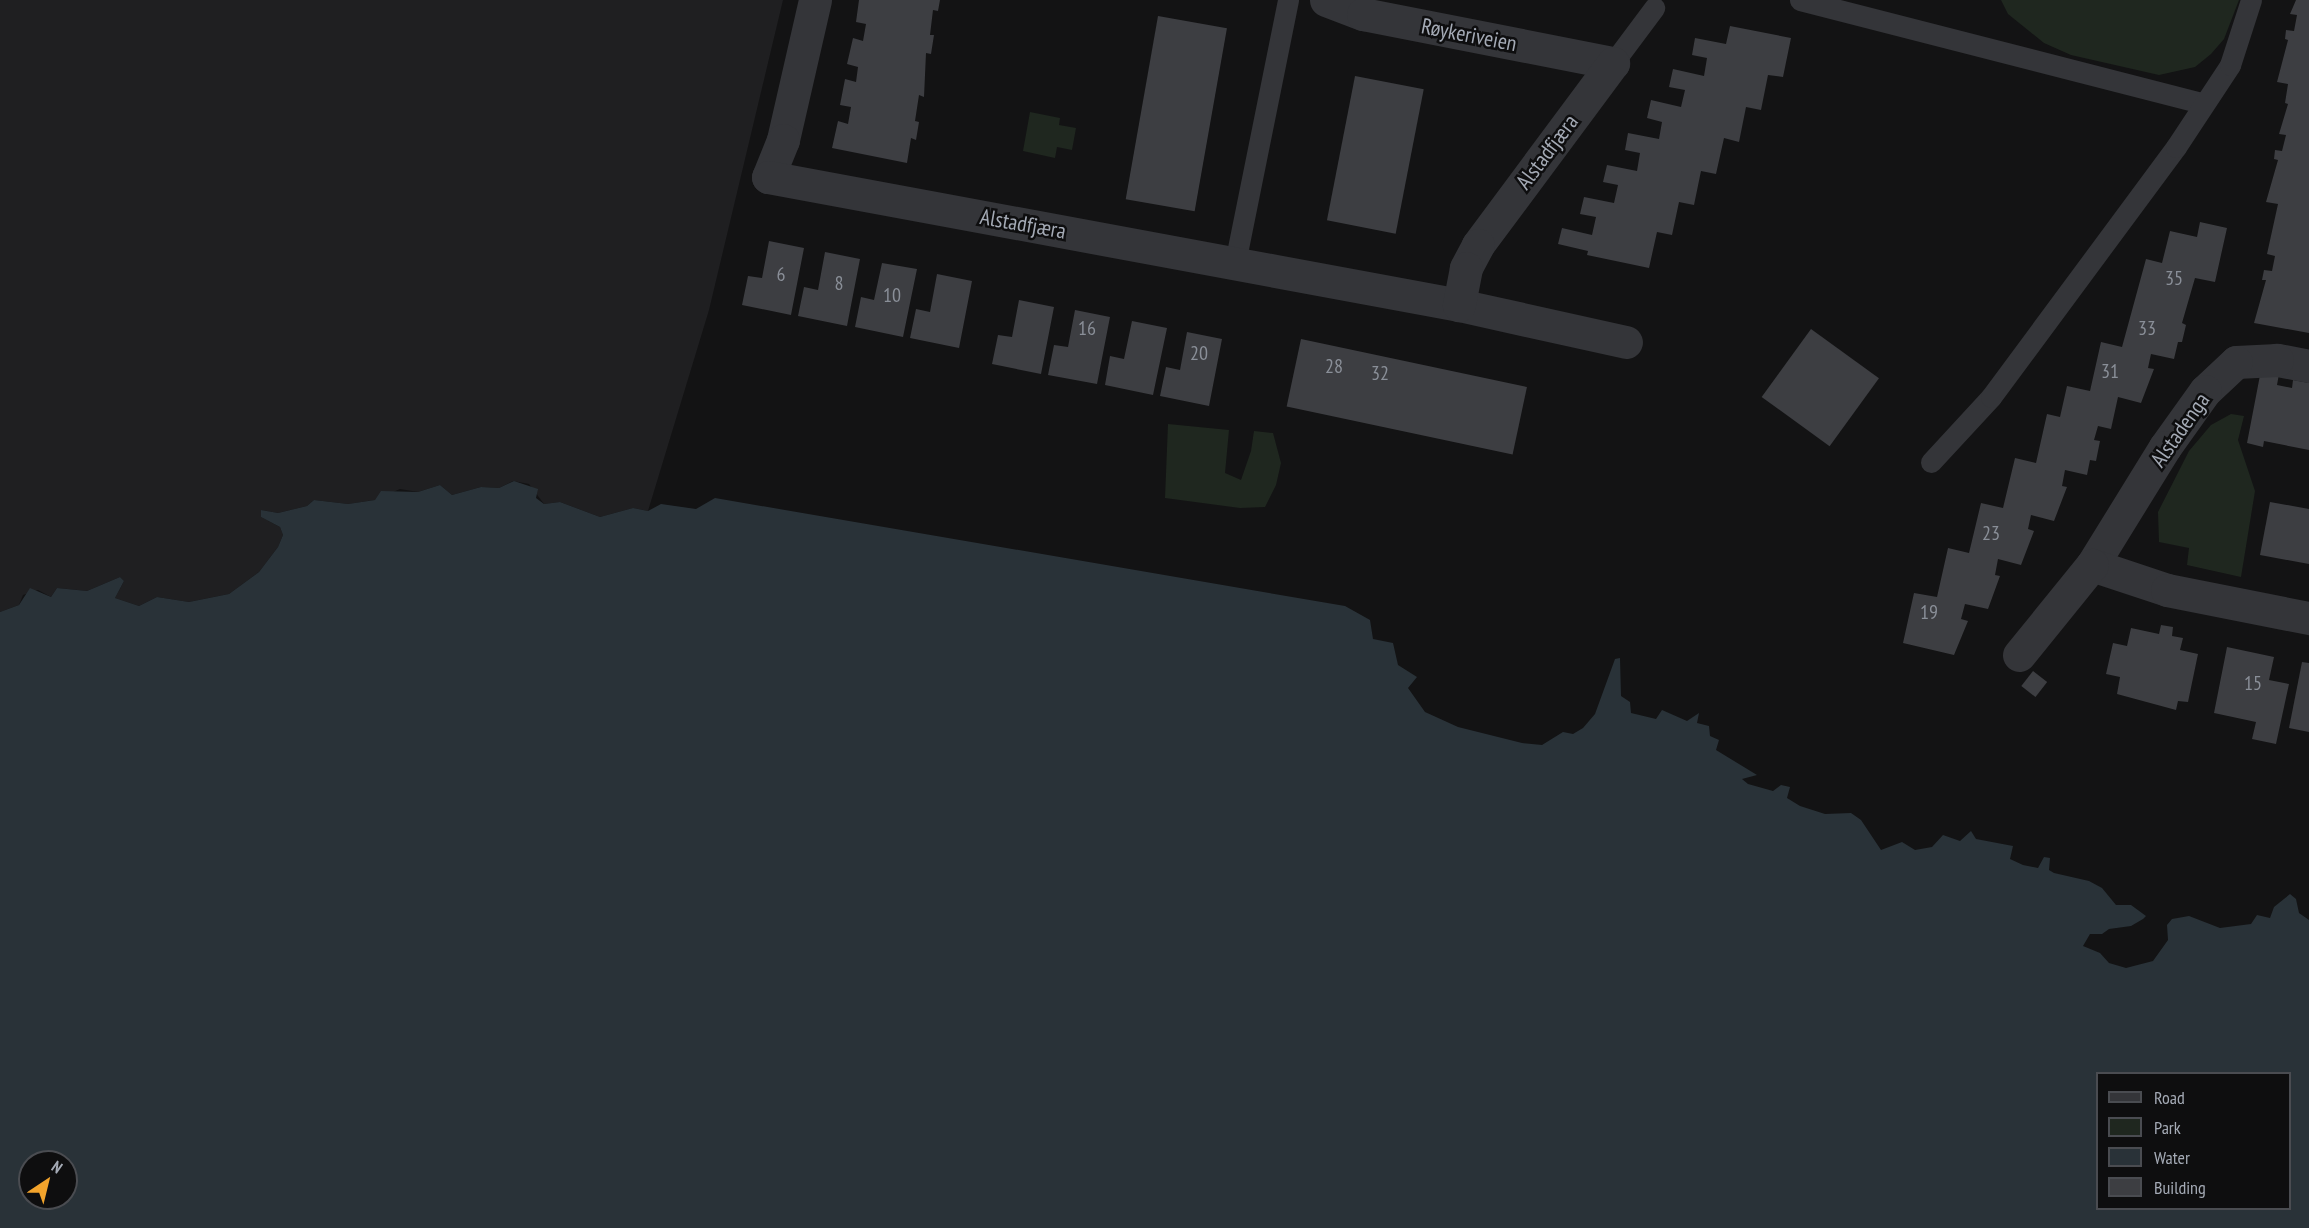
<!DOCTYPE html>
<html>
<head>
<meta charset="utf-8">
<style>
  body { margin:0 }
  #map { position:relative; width:2309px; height:1228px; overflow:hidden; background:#131314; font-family:"PT Sans Narrow",sans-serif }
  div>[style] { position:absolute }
  .built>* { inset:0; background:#1f1f21 }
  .green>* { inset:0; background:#1f271f }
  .water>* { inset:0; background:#293238 }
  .building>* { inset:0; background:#3d3e42; transform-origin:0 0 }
  .lane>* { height:21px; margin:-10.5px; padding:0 10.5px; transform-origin:10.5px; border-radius:10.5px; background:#343539 }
  .street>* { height:33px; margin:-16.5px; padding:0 16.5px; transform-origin:16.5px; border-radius:16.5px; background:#343539 }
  span { translate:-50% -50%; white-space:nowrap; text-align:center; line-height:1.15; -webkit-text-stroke:5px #0e0e0f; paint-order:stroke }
  .number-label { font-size:20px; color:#8a8f98 }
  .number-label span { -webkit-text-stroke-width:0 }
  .street-label { font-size:22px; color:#a4aab5 }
  .legend { position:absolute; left:2096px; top:1072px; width:195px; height:138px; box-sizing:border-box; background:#0e0e0f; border:2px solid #4a4c51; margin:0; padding:8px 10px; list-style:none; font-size:18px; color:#a4aab5 }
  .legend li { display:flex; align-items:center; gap:12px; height:30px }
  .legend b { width:30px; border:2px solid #4a4c51 }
  .north { position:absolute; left:18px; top:1150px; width:60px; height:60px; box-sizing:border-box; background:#0e0e0f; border:2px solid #4a4c51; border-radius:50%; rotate:35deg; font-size:16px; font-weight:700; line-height:24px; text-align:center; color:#a4aab5 }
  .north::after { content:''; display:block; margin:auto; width:21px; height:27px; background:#f3a42c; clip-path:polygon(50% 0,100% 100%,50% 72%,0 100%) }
</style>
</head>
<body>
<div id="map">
  <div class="built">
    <div style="clip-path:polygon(0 0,783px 0,709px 310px,648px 511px,633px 508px,600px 517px,560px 502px,544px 504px,529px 484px,513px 481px,499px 488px,481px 487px,452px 495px,440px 485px,418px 492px,400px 489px,375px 500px,348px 504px,314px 500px,307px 506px,278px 513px,261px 510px,261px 517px,280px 527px,283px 535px,278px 547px,259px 572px,229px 594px,189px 602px,157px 597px,139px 606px,115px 598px,124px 581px,120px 577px,87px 591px,57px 588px,51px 597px,38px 590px,23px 595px,19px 605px,0 612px)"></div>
  </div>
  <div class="green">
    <div style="clip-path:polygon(2001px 0,2239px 0,2224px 39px,2211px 54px,2195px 67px,2159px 75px,2071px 55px,2044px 43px,2008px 14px)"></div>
    <div style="clip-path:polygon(1030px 112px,1060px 118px,1059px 125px,1076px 128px,1072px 150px,1057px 147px,1055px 158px,1023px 151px)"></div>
    <div style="clip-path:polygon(2231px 414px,2244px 416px,2238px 440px,2255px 491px,2241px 577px,2187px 565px,2189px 548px,2159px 542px,2158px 512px,2189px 451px,2211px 425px)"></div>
    <div style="clip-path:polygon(1168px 424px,1229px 430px,1225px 473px,1241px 480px,1251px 451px,1254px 431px,1273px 433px,1281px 463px,1276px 485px,1265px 507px,1240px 508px,1165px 498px)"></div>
  </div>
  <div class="water">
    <div style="clip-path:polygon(evenodd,514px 481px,538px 489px,536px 498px,544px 504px,560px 502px,600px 517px,633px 508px,648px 511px,661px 504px,696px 509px,715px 498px,1345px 606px,1370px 620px,1373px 639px,1393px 643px,1398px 665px,1417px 677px,1408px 688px,1425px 712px,1458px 727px,1522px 743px,1542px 745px,1563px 732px,1573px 734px,1583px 728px,1595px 714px,1615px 659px,1620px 658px,1621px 696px,1630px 702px,1631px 713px,1656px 719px,1662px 710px,1687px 721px,1699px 713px,1697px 723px,1709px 726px,1710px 736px,1719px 740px,1716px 750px,1757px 775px,1742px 779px,1748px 784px,1773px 791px,1781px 785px,1790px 787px,1787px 798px,1800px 806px,1825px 814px,1851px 813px,1861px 820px,1881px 850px,1902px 842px,1915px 850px,1932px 847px,1943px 835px,1960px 841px,1971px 831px,1976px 839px,2013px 846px,2010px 859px,2023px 865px,2038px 868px,2044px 857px,2050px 858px,2049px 870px,2054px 873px,2089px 881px,2102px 888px,2116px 905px,2131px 905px,2146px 916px,2143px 919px,2131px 926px,2109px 929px,2102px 934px,2090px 934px,2083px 946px,2100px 953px,2109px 963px,2126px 968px,2153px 961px,2168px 940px,2167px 925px,2172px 919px,2189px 916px,2220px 928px,2251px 924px,2257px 915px,2270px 918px,2274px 907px,2290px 894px,2296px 899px,2299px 913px,2309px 920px,2309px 1228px,0 1228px,0 612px,19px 605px,30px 588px,51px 597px,57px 588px,87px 591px,120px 577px,124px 581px,115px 598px,139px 606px,157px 597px,189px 602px,229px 594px,259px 572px,278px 547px,283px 535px,280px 527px,261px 517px,261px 510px,278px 513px,307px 506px,314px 500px,348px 504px,375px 500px,381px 491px,418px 492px,440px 485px,452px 495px,481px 487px,499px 488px,514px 481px,2098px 1074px,2290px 1074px,2290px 1208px,2098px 1208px,2098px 1074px,514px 481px,30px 1162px,66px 1162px,66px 1198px,30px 1198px,30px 1162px)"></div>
  </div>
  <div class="building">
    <div style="clip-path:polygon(859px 0,940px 0,938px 11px,933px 10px,930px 35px,934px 35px,931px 54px,926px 53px,924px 97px,919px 95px,915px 121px,919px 122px,916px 140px,911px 138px,907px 163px,832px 148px,838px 121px,848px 124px,851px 107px,840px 105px,845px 79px,856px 82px,858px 67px,847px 64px,853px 38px,863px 41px,866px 24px,856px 22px)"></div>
    <div style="clip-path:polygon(2296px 0,2309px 0,2309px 333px,2254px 323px,2266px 280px,2262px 280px,2264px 270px,2272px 271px,2275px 256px,2267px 254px,2278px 204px,2266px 202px,2278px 160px,2274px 159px,2275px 150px,2282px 151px,2286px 135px,2279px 134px,2288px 104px,2285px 103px,2288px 84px,2277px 82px,2288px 40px,2285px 39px,2286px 30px,2294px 31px,2297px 15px,2290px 14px)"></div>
    <div style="left:1158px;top:16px;width:70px;height:186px;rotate:10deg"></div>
    <div style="clip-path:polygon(1730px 26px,1791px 38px,1783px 77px,1768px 75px,1761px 110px,1746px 107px,1739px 142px,1724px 138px,1716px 174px,1701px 171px,1694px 205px,1679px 202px,1672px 235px,1657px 232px,1649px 268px,1587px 255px,1588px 251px,1558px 244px,1562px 228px,1592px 235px,1596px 217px,1580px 214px,1584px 197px,1614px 203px,1618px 185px,1603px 182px,1607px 165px,1637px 171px,1640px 153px,1625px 150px,1628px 133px,1659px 139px,1662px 122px,1647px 118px,1651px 100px,1681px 107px,1685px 90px,1669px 87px,1673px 69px,1704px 76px,1707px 58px,1692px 55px,1695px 38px,1726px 44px)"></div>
    <div style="left:1355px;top:76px;width:70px;height:147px;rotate:11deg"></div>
    <div style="clip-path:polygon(2200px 222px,2227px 228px,2215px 282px,2195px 278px,2182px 323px,2186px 325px,2182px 342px,2178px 342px,2174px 359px,2151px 354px,2148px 368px,2154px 369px,2141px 403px,2118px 397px,2111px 429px,2098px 426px,2094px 440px,2100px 441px,2096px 461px,2090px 460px,2087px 475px,2065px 470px,2062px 486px,2067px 487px,2054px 521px,2031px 515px,2028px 529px,2034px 531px,2021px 565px,1998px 559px,1995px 575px,2000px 576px,1988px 609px,1965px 604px,1961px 619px,1968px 621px,1954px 655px,1903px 643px,1914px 593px,1937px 597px,1948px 548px,1969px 553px,1981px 503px,2003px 508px,2015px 458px,2036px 463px,2047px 414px,2060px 417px,2067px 386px,2090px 391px,2101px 342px,2122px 347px,2146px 259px,2162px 263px,2170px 231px,2197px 237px)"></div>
    <div style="clip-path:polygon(769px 241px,804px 248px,791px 315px,742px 305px,748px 276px,762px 278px)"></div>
    <div style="clip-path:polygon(825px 252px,860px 259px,847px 326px,798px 316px,804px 287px,818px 290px)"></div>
    <div style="clip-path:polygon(882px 263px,917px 269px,903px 337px,855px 327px,861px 297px,874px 300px)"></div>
    <div style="clip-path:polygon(937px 274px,972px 281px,959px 348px,910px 338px,916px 309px,930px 312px)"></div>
    <div style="clip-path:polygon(1019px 300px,1054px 307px,1041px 374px,992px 364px,998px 335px,1012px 337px)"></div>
    <div style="clip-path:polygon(1075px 310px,1110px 317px,1097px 384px,1048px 375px,1054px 345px,1068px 347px)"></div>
    <div style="clip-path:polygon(1132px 321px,1167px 328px,1153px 395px,1105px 385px,1110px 356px,1124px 359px)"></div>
    <div style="left:1811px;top:329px;width:84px;height:84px;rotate:36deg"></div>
    <div style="clip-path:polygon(1187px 332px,1222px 339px,1209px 406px,1160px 396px,1166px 367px,1180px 370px)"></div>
    <div style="left:1301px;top:339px;width:231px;height:69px;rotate:12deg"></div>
    <div style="clip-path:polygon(2261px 370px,2279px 374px,2277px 385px,2292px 388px,2293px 380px,2309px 383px,2309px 450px,2264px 441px,2263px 447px,2247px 443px)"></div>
    <div style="clip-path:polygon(2270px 502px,2309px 509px,2309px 564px,2260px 555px)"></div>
    <div style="clip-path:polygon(2161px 625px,2173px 627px,2172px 636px,2183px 638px,2180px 650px,2198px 654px,2188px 702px,2178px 701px,2176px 710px,2117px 694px,2120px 677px,2106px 674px,2113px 643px,2127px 646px,2131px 628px,2159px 634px)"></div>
    <div style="clip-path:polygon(2227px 647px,2274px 657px,2269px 680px,2289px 684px,2276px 744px,2252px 739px,2256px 722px,2214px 713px)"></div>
    <div style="clip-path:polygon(2302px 662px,2309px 663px,2309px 732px,2289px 728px)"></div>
    <div style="left:2033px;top:671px;width:18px;height:19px;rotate:38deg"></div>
  </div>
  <div class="lane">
    <div style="left:1800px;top:0;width:417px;rotate:14.4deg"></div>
    <div style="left:1613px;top:63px;width:69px;rotate:-53.3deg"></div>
    <div style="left:1235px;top:263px;width:268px;rotate:-78.6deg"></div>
    <div style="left:1931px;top:462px;width:88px;rotate:-47.3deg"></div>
    <div style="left:1991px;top:397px;width:311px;rotate:-53.5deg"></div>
    <div style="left:2176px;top:147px;width:98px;rotate:-56.6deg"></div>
    <div style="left:2230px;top:65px;width:68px;rotate:-72.1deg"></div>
  </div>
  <div class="street">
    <div style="left:815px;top:0;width:144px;rotate:102.9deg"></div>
    <div style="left:783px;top:140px;width:40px;rotate:112deg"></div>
    <div style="left:768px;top:177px;width:703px;rotate:10.49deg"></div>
    <div style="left:1459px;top:305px;width:171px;rotate:12.5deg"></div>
    <div style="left:1326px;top:0;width:40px;rotate:21deg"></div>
    <div style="left:1363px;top:14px;width:255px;rotate:11.1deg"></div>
    <div style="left:1613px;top:63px;width:227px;rotate:126.6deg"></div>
    <div style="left:1478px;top:245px;width:26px;rotate:118deg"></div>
    <div style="left:1466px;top:268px;width:38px;rotate:101deg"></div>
    <div style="left:2309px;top:366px;width:33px;rotate:-169deg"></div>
    <div style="left:2277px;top:360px;width:41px;rotate:177.2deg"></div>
    <div style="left:2236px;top:362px;width:42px;rotate:136.9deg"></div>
    <div style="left:2205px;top:391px;width:69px;rotate:125.5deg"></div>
    <div style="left:2165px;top:447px;width:139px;rotate:121.7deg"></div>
    <div style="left:2092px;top:565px;width:79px;rotate:18.4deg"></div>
    <div style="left:2167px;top:590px;width:145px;rotate:11.2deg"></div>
    <div style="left:2019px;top:655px;width:116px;rotate:-51deg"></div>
  </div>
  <div class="number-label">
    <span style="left:781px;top:274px">6</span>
    <span style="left:2174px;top:278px">35</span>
    <span style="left:839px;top:283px">8</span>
    <span style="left:892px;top:295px">10</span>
    <span style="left:1087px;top:328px">16</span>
    <span style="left:2147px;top:328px">33</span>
    <span style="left:1199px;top:353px">20</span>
    <span style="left:1334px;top:366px">28</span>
    <span style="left:2110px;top:371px">31</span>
    <span style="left:1380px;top:373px">32</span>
    <span style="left:1991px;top:533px">23</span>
    <span style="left:1929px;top:612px">19</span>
    <span style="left:2253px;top:683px">15</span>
  </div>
  <div class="street-label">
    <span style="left:1469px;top:35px;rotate:11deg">Røykeriveien</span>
    <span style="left:1547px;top:152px;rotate:-53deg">Alstadfjæra</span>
    <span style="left:1023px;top:224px;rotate:10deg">Alstadfjæra</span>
    <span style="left:2180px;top:430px;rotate:-55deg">Alstadenga</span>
  </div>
  <ul class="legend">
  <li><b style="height:8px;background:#343539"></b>Road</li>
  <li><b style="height:16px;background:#1f271f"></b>Park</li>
  <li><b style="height:16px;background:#293238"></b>Water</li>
  <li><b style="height:16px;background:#3d3e42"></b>Building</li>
  </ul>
  <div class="north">N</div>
</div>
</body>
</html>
